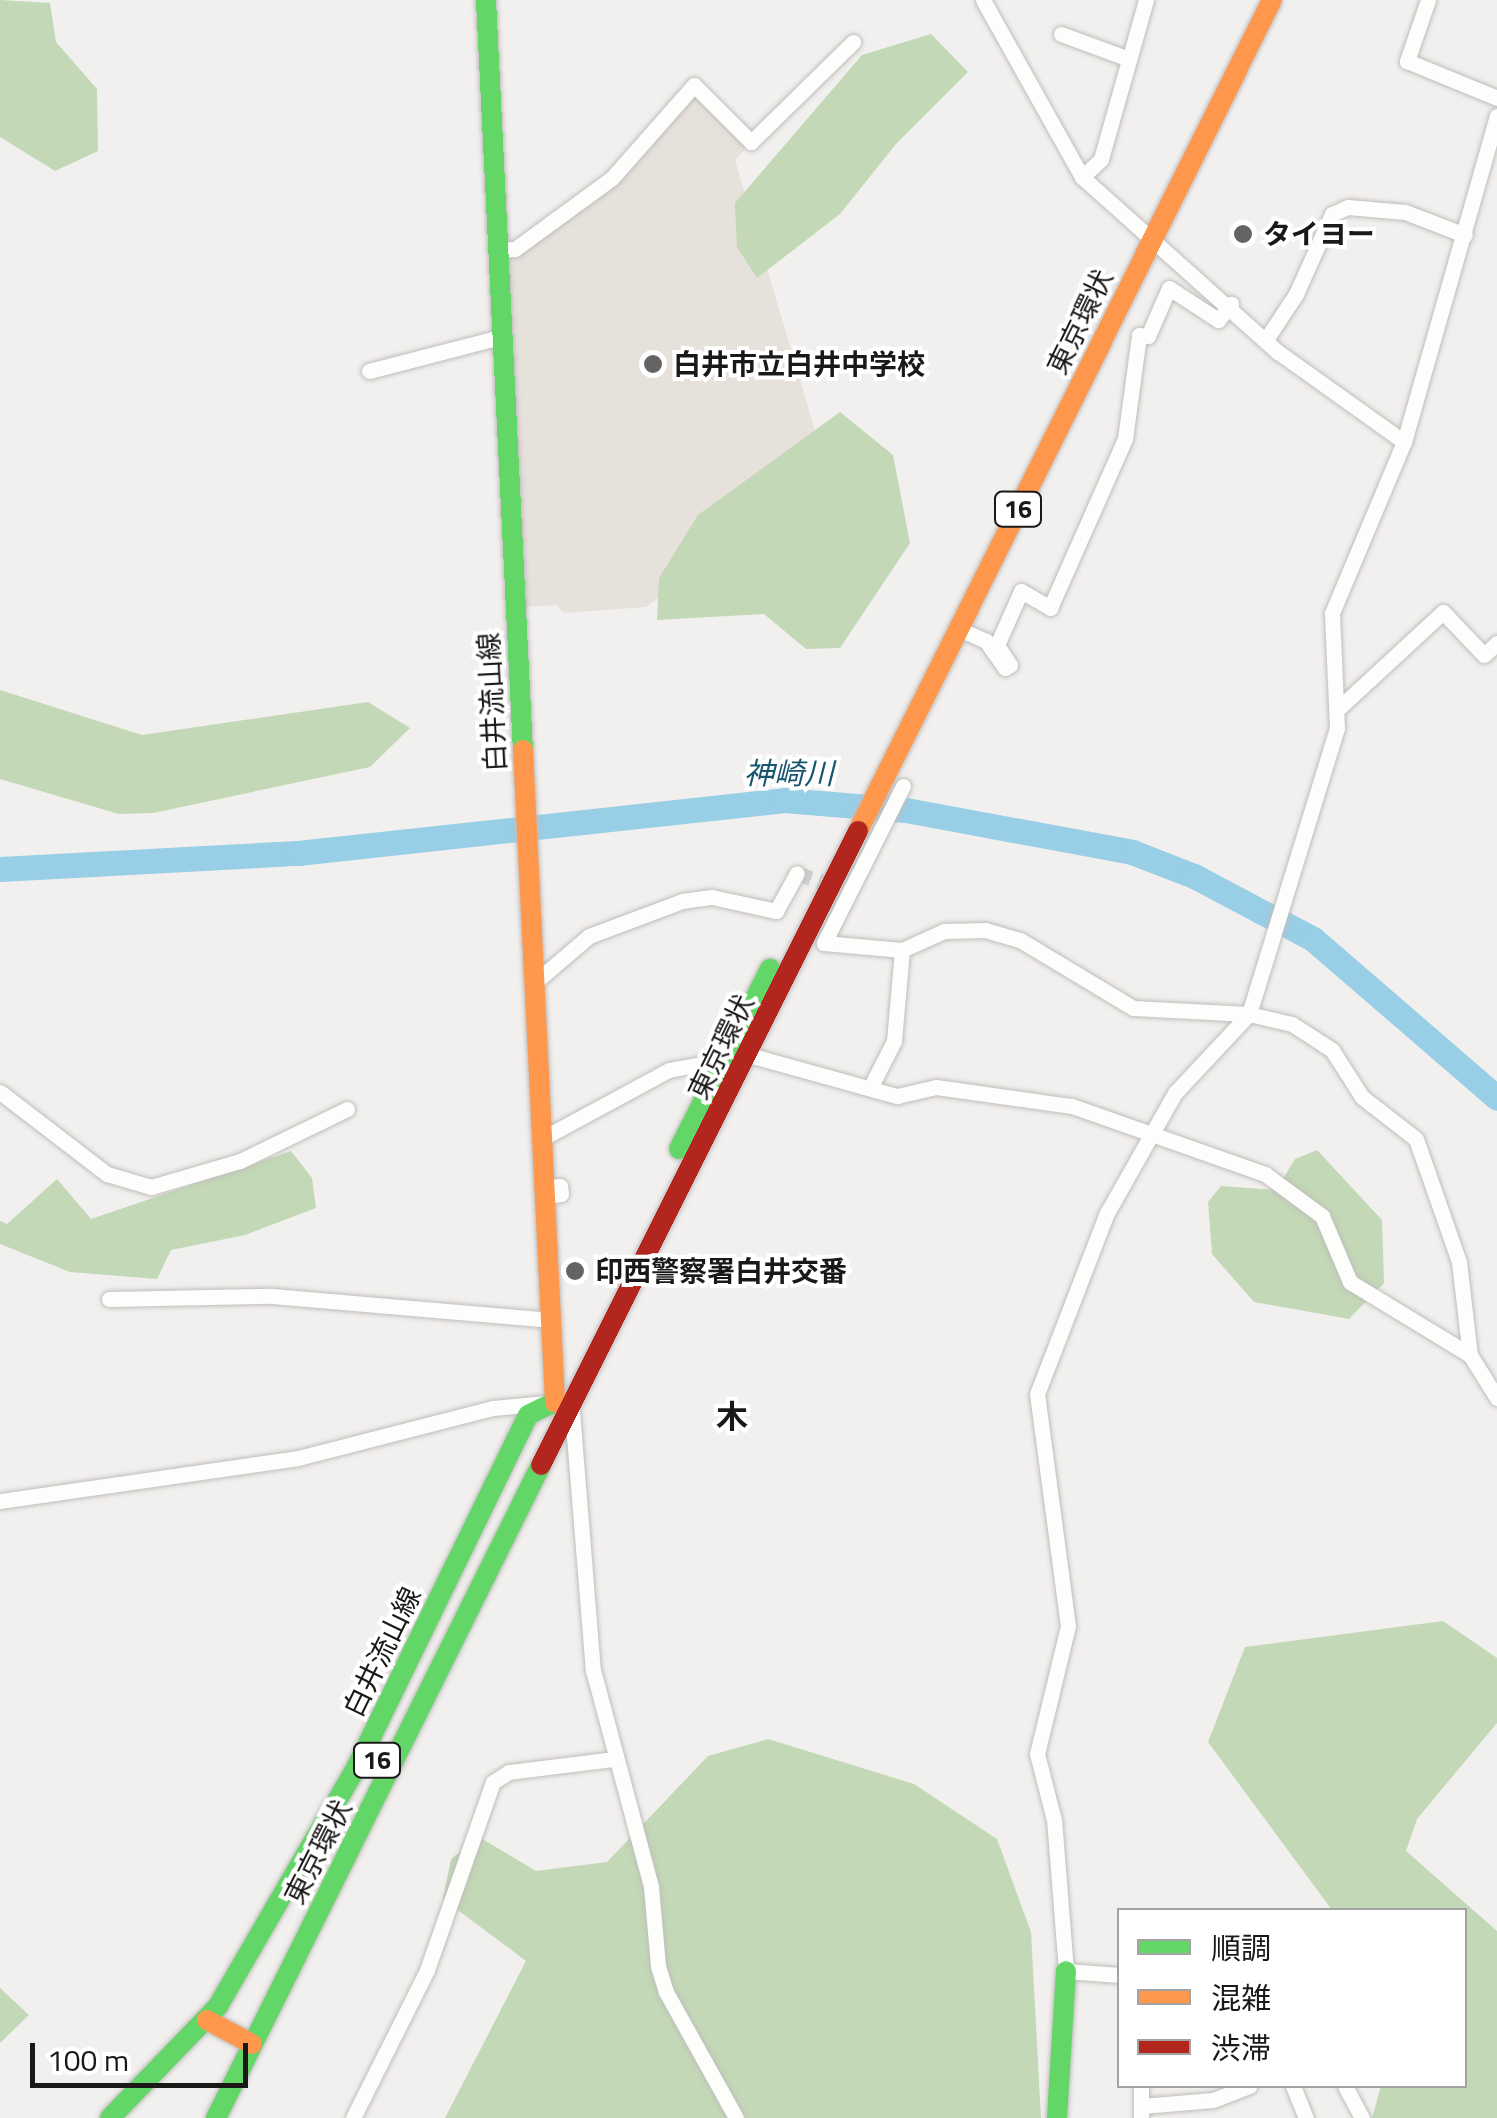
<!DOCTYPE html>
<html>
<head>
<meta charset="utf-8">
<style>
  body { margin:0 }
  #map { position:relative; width:1497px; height:2118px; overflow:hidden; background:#f2f0ee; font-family:"Titillium Web","Noto Sans JP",sans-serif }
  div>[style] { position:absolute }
  .built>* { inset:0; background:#e7e1dc }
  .forest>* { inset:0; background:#c2d8b6 }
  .river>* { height:25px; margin:-12.5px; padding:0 12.5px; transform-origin:12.5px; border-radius:12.5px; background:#98cee6 }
  .street-tunnel>* { height:15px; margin-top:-7.5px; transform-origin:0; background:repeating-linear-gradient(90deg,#d2d0ce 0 15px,transparent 0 23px) }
  .roads { filter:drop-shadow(0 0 2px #bfbdbc) drop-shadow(0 0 2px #bfbdbc) }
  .street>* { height:15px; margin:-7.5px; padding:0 7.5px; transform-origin:7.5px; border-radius:7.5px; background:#fdfdfc }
  .fast>* { height:20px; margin:-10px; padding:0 10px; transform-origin:10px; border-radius:10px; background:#63d668 }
  .slow>* { height:20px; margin:-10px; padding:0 10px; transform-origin:10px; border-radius:10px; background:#ff974d }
  .jam>* { height:20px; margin:-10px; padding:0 10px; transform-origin:10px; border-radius:10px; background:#b3261e }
  .dots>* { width:28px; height:28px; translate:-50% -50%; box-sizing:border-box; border:5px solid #fff; border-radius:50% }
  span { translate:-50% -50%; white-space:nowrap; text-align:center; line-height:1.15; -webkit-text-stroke:8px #fff; paint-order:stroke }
  .shield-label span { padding:2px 8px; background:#fff; border:2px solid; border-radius:8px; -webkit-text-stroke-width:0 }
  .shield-label { font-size:25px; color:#1b1918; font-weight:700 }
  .poi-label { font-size:28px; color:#1b1918; font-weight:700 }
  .left { translate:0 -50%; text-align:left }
  .street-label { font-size:28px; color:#1b1918 }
  .water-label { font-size:30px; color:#18556e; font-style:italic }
  .quarter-label { font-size:32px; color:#1b1918; font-weight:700 }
  .legend { position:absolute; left:1117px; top:1908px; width:350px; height:180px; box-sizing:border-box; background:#fff; border:2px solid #a4a3a3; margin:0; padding:12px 18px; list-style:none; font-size:30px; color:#1b1918 }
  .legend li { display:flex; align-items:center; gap:20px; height:50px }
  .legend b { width:50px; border:2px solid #a4a3a3 }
  .scale { position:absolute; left:30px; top:2043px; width:218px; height:45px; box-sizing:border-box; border:5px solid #1b1918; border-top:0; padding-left:12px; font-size:30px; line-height:35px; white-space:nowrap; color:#1b1918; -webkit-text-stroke:8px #fff; paint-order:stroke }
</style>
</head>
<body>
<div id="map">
  <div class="built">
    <div style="clip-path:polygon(695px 92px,748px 146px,735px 160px,827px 471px,646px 607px,564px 613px,556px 605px,524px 607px,505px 257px,611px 189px)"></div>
  </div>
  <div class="forest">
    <div style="clip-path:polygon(0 0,50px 3px,56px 42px,97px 89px,98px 151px,55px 171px,0 137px)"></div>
    <div style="clip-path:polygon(931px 34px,968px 72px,896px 144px,840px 214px,757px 278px,737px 247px,735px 203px,862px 55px)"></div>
    <div style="clip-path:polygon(840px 412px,893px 455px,910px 543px,840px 648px,806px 649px,764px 614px,657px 620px,659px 578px,698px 515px)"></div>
    <div style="clip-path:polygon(0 690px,142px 735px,368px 702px,410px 728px,370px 767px,153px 813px,119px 814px,0 779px)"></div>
    <div style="clip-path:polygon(1317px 1150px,1382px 1220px,1384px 1283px,1349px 1319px,1254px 1302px,1212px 1254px,1208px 1202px,1221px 1186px,1276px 1190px,1295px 1159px)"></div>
    <div style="clip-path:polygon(291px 1151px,312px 1178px,316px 1208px,245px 1235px,171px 1250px,157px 1279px,70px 1272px,0 1244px,0 1221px,7px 1224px,57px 1179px,91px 1219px)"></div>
    <div style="clip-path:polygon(1443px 1621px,1497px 1658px,1497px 1723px,1417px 1819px,1406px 1851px,1497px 1931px,1497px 2118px,1372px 2118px,1381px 2086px,1464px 2086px,1464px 1910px,1332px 1910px,1208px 1742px,1245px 1647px)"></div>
    <div style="clip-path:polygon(768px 1739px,914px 1784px,997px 1839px,1031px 1932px,1041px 2118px,445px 2118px,526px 1961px,443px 1899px,451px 1859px,479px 1837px,536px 1871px,607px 1862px,708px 1756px)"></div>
    <div style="clip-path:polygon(0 1988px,29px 2015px,0 2043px)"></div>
  </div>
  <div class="river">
    <div style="left:0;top:869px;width:298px;rotate:-3.1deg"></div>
    <div style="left:298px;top:853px;width:489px;rotate:-6.2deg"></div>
    <div style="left:784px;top:800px;width:122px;rotate:4.7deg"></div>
    <div style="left:906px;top:810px;width:230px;rotate:10.5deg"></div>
    <div style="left:1132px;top:852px;width:66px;rotate:21.2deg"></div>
    <div style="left:1194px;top:876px;width:135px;rotate:27.9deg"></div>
    <div style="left:1313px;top:939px;width:243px;rotate:40.8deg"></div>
  </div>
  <div class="street-tunnel">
    <div style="left:797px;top:873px;width:40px;rotate:20.2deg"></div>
  </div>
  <div class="roads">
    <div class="street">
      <div style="left:983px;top:0;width:203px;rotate:60.8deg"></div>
      <div style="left:1082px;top:177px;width:263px;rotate:41.8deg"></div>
      <div style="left:1278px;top:352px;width:155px;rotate:35.5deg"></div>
      <div style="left:1428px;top:0;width:65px;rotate:109deg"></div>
      <div style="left:1407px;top:61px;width:97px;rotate:22.3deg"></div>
      <div style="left:1061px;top:34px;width:72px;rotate:20.2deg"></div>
      <div style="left:1082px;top:177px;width:26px;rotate:-43deg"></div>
      <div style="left:1101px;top:159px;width:165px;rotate:-74.2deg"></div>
      <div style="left:495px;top:250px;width:20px;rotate:-3deg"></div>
      <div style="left:515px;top:249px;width:120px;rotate:-36.2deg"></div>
      <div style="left:612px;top:178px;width:124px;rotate:-48.6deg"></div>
      <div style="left:694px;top:85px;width:81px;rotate:45deg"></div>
      <div style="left:751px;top:142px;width:143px;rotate:-44.4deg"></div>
      <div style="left:1267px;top:338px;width:53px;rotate:-56.6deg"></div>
      <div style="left:1296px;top:294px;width:88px;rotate:-65.8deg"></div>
      <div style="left:1332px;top:214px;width:17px;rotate:-24deg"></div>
      <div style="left:1348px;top:207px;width:57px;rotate:5deg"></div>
      <div style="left:1405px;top:212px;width:64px;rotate:21deg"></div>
      <div style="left:369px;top:371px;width:135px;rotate:-14.5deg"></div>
      <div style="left:959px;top:629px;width:30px;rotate:24deg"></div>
      <div style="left:986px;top:641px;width:33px;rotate:55deg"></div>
      <div style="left:1005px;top:668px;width:6px;rotate:-31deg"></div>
      <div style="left:1010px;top:665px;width:24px;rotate:-123deg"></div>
      <div style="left:997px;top:645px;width:59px;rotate:-66deg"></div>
      <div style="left:1021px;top:591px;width:34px;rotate:30deg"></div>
      <div style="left:1050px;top:608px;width:185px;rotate:-66.1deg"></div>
      <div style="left:1125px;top:439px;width:105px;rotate:-82.3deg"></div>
      <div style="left:1139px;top:335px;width:9px;rotate:6deg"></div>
      <div style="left:1148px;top:336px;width:52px;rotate:-66.4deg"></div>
      <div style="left:1169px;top:288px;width:59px;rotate:33.1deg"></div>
      <div style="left:1218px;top:320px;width:21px;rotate:-51deg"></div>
      <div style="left:1340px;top:707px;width:140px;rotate:-42.7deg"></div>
      <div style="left:1443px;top:612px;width:59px;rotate:46.4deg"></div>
      <div style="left:1484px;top:655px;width:18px;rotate:-43deg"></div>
      <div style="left:903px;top:786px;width:176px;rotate:116.7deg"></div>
      <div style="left:824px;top:943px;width:78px;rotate:5.1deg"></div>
      <div style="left:902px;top:950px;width:46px;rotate:-24.3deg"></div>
      <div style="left:944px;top:931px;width:41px;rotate:-1.4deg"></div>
      <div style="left:985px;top:930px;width:36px;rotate:16deg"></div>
      <div style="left:1020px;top:940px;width:132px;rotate:31deg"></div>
      <div style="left:1133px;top:1008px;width:116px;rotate:3deg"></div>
      <div style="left:1249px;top:1014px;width:44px;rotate:13.1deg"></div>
      <div style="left:1292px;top:1024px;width:48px;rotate:33deg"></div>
      <div style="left:1332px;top:1050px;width:56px;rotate:57.4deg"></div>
      <div style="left:1362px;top:1097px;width:68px;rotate:37.9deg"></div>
      <div style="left:1416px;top:1139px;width:130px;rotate:70.7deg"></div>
      <div style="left:1459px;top:1262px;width:94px;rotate:83.3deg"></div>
      <div style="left:534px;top:983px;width:72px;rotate:-40.5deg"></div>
      <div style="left:589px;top:936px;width:99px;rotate:-20.6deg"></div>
      <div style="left:682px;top:901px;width:30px;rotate:-8deg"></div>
      <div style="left:712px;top:897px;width:66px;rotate:12.3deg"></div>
      <div style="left:776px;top:911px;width:43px;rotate:-61.1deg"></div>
      <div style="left:870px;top:1088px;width:53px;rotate:-62.9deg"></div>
      <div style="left:894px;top:1041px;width:91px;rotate:-85deg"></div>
      <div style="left:0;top:1092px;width:135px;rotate:37.5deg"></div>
      <div style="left:107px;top:1174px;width:46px;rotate:16.5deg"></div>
      <div style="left:151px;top:1187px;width:93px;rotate:-16.3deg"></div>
      <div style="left:240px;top:1161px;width:119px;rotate:-25.9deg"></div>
      <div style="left:543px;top:1138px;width:143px;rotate:-28.4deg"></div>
      <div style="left:669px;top:1070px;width:81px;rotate:-10.6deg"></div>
      <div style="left:749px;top:1055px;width:154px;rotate:15.5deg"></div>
      <div style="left:897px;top:1096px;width:40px;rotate:-13deg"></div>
      <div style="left:936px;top:1087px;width:137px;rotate:8deg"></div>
      <div style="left:1072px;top:1106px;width:205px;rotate:19.4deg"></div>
      <div style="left:1265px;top:1174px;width:71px;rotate:36.4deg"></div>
      <div style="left:1322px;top:1216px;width:72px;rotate:67deg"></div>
      <div style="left:1350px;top:1282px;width:140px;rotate:31.3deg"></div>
      <div style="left:1470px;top:1355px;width:51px;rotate:57.9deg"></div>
      <div style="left:545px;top:1188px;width:15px;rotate:-8deg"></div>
      <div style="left:560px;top:1186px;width:8px;rotate:83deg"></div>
      <div style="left:561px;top:1194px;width:16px;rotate:173deg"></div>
      <div style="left:109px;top:1299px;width:163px;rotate:-1.1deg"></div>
      <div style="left:272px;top:1296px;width:281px;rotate:4.9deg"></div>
      <div style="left:572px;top:1411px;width:260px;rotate:85.4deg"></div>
      <div style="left:593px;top:1670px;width:225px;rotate:75deg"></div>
      <div style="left:651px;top:1887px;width:79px;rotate:84.9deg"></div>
      <div style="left:658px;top:1966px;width:27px;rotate:73deg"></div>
      <div style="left:666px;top:1992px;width:144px;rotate:60.9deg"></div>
      <div style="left:0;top:1501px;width:301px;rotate:-8.2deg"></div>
      <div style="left:298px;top:1458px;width:201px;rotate:-14.4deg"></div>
      <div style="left:493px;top:1408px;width:53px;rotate:-5.4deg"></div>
      <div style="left:1120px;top:1975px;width:54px;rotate:-175.8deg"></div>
      <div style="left:1066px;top:1971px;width:151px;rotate:-94.5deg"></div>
      <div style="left:1054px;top:1820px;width:68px;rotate:-104.4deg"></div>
      <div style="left:1037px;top:1754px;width:132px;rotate:-76.4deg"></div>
      <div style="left:1068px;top:1626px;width:234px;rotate:-97.6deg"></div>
      <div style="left:1037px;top:1394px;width:194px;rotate:-68.9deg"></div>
      <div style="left:1107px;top:1213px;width:138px;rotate:-60.5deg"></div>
      <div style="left:1175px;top:1093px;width:108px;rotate:-46.9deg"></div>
      <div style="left:1249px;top:1014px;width:299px;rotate:-72.9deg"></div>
      <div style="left:1337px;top:728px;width:115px;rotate:-92.5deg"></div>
      <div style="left:1332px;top:613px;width:186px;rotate:-67.2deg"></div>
      <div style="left:1404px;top:442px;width:339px;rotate:-74.1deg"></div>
      <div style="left:1141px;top:2086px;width:32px;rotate:90deg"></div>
      <div style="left:1293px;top:2086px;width:35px;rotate:68deg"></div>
      <div style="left:1345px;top:2086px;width:36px;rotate:62deg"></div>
      <div style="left:1142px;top:2106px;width:71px;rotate:-4.8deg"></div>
      <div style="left:1213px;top:2100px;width:39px;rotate:-21deg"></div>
      <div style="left:353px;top:2118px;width:165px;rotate:-63.4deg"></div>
      <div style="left:427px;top:1970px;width:199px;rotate:-70.7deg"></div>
      <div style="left:493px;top:1782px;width:19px;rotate:-32deg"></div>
      <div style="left:509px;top:1772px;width:105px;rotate:-7.1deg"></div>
    </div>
    <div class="fast">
      <div style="left:486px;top:0;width:751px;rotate:87.18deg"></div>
      <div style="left:679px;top:1149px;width:202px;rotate:-63.2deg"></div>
      <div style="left:110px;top:2118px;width:156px;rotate:-46deg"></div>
      <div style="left:218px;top:2006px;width:277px;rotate:-59.9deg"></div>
      <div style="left:357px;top:1766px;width:390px;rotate:-64deg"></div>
      <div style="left:528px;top:1415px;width:30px;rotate:-26deg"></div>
      <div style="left:216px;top:2118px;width:729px;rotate:-63.54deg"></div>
      <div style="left:1057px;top:2118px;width:147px;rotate:-86.5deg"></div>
    </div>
    <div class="slow">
      <div style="left:523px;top:750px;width:653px;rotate:87.19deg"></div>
      <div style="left:858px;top:831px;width:928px;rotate:-63.52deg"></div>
      <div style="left:207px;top:2020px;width:51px;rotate:28.1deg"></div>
    </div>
    <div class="jam">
      <div style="left:541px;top:1465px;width:709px;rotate:-63.43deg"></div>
    </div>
  </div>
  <div class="dots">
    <div style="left:1243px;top:234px;background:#666463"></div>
    <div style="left:653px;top:364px;background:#666463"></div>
    <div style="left:575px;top:1271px;background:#666463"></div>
  </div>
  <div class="shield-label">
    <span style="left:1018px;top:509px">16</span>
    <span style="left:377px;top:1760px">16</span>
  </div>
  <div class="poi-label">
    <span class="left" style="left:1263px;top:234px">タイヨー</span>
    <span class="left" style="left:673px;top:364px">白井市立白井中学校</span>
    <span class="left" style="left:595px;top:1271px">印西警察署白井交番</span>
  </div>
  <div class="street-label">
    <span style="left:1080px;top:322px;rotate:-64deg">東京環状</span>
    <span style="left:492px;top:702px;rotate:-93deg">白井流山線</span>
    <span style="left:721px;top:1047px;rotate:-64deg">東京環状</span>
    <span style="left:382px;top:1652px;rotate:-64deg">白井流山線</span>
    <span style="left:318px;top:1852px;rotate:-63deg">東京環状</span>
  </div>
  <div class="water-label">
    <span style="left:789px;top:773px">神崎川</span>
  </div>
  <div class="quarter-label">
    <span style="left:732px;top:1416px">木</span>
  </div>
  <ul class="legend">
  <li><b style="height:12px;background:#63d668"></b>順調</li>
  <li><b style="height:12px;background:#ff974d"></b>混雑</li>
  <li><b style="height:12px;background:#b3261e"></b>渋滞</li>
  </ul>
  <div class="scale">100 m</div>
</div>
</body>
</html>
